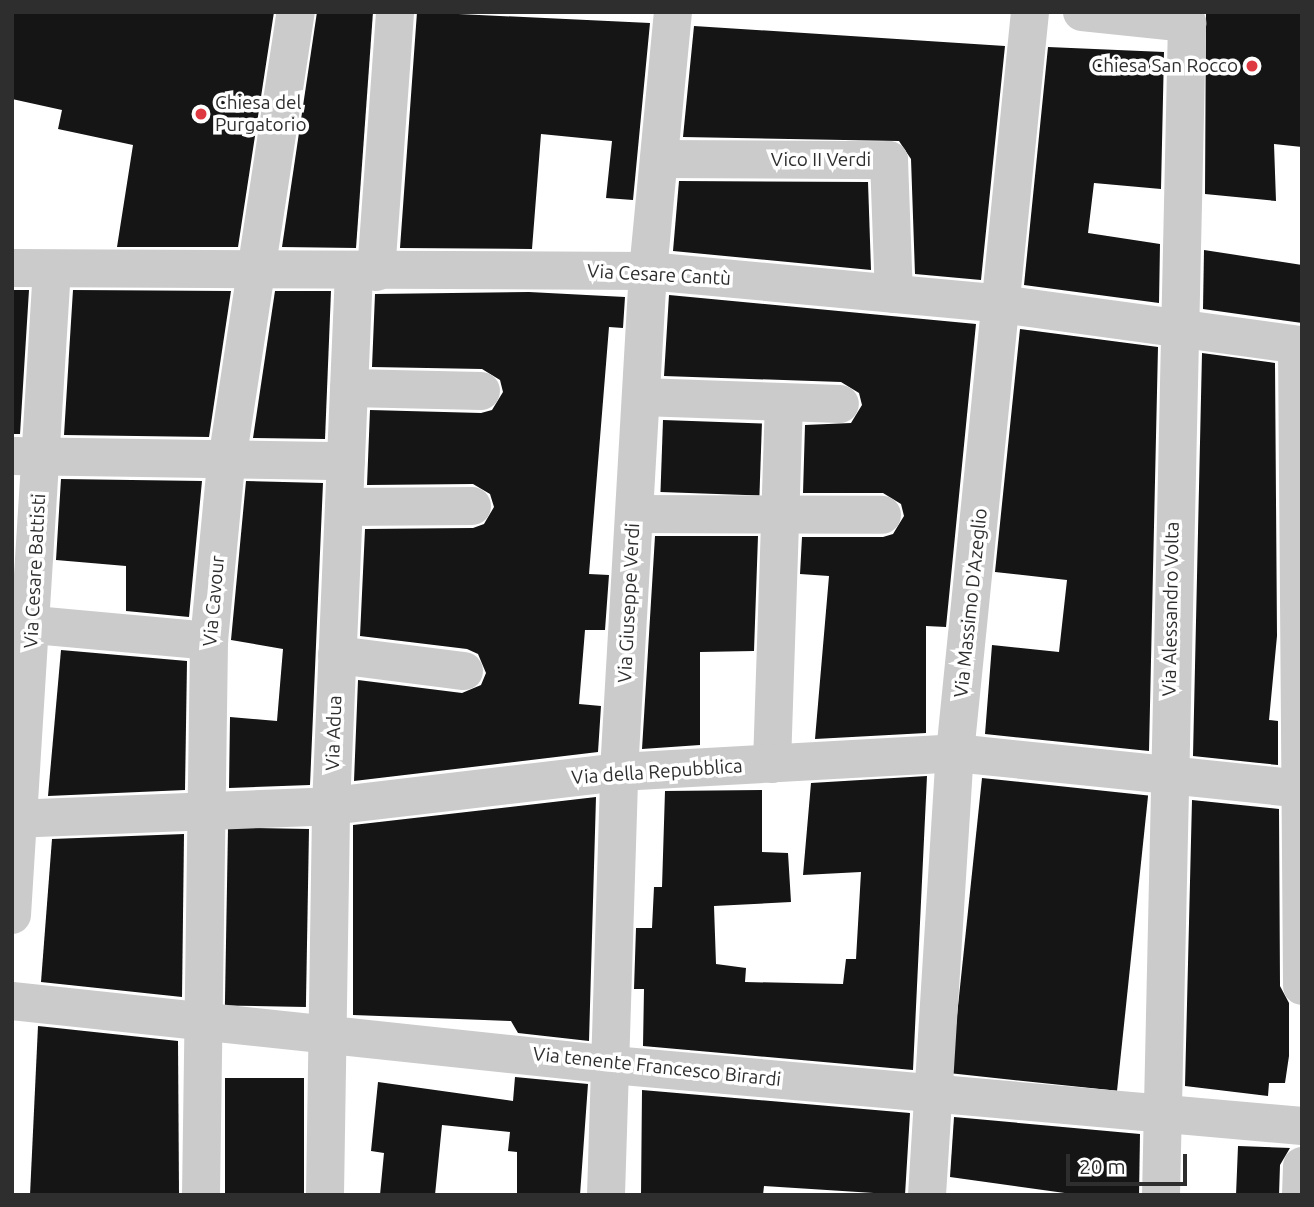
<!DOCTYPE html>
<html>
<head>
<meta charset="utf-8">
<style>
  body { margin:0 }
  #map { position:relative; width:1314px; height:1207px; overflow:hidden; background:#fff; font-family:Ubuntu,sans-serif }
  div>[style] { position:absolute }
  .building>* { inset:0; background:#151515; transform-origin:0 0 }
  .minor>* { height:38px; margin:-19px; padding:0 19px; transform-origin:19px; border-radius:19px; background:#cbcbcb }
  .dots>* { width:19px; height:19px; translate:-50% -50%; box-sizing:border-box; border:4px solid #fff; border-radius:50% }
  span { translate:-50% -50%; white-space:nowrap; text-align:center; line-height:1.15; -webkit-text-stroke:7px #fff; paint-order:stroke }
  .poi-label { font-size:19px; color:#2e2e2e }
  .right { translate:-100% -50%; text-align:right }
  .left { translate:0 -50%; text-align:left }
  .street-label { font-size:19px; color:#2e2e2e }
  .frame { position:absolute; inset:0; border:14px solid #2e2e2e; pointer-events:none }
  .scale { position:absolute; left:1066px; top:1154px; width:121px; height:32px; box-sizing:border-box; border:4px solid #2e2e2e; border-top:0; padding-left:9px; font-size:21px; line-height:24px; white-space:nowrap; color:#2e2e2e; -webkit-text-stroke:5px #fff; paint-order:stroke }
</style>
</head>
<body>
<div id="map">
  <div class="building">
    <div style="clip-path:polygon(12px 12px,274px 12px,238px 247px,117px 247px,133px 145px,58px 129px,62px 110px,12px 99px)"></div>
    <div style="clip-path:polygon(317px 12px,373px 12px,356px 248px,282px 247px)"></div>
    <div style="clip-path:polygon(417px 12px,650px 23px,633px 200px,606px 198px,612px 141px,541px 134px,532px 249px,400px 248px)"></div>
    <div style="clip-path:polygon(1206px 12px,1302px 14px,1302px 147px,1274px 144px,1276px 201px,1205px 194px)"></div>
    <div style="clip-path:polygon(694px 26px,1005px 46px,981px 280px,915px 274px,911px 159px,899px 141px,683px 137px)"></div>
    <div style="clip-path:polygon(1048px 47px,1164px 52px,1161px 189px,1094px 183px,1088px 233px,1160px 244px,1159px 303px,1024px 285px)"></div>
    <div style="clip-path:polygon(679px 181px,868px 182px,871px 270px,673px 251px)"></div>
    <div style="clip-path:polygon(1204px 250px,1302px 265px,1302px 323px,1203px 309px)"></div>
    <div style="clip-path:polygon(12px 290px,29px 290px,20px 434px,12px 434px)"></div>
    <div style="clip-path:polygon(73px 290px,231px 291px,209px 437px,64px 435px)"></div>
    <div style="clip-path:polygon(275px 291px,331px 291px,325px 439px,253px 438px)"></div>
    <div style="clip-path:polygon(529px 292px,625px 297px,623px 328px,609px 327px,589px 574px,609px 575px,605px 630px,585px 630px,579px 704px,601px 706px,598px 752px,354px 781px,358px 680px,462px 693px,481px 685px,486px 673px,478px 654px,467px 649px,360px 636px,365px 529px,473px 528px,484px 524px,494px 507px,490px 494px,473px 484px,367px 485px,370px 410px,481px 413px,492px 410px,503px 392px,500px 380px,482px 369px,372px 367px,375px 294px)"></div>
    <div style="clip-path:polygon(669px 295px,976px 324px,946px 627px,926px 626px,926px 733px,815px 739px,829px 576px,800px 574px,802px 537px,883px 537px,893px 534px,904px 516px,901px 504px,883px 493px,803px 493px,805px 425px,851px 423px,862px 405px,859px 393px,841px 382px,664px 376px)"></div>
    <div style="clip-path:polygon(1020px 329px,1158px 347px,1149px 751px,985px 734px,992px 645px,1059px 652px,1067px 580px,995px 572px)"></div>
    <div style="clip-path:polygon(1202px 353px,1275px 363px,1277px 636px,1269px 720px,1278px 721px,1278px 765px,1193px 756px)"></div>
    <div style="left:663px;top:420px;width:99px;height:72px;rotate:2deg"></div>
    <div style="clip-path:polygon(61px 479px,202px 481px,189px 617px,126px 611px,126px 566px,56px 560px)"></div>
    <div style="clip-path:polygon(246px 481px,323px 483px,310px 785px,229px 788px,230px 717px,277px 721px,283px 649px,231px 640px)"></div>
    <div style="clip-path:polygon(655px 536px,758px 536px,754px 651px,700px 652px,700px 745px,642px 749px)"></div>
    <div style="clip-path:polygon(61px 650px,187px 661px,185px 790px,48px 796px)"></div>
    <div style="clip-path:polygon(927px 776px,913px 1070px,643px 1046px,644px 989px,634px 989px,636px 928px,652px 928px,654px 887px,662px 887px,665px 791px,762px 790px,762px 852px,788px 853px,791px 902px,714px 906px,716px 964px,746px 968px,745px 982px,843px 984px,846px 959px,856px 959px,861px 872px,803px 875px,811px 783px)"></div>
    <div style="left:982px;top:778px;width:167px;height:297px;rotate:6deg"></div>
    <div style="clip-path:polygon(596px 797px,589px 1041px,518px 1033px,511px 1021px,353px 1015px,353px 825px)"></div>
    <div style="clip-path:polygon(1192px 800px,1279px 809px,1280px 986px,1289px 1003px,1289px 1056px,1285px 1083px,1269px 1083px,1268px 1096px,1185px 1086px)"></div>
    <div style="left:309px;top:829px;width:178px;height:81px;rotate:91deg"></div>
    <div style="clip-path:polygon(184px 834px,182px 997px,41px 982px,52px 839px)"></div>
    <div style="clip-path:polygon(38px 1026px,178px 1041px,179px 1195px,30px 1195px)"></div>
    <div style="clip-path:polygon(515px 1077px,588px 1084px,580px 1195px,517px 1195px,517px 1152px,508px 1151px,510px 1132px,442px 1125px,435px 1195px,380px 1195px,384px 1153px,371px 1151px,378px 1082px,513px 1101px)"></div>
    <div style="left:225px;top:1078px;width:79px;height:117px"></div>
    <div style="clip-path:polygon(642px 1090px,910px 1113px,905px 1195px,764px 1186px,763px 1195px,641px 1195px)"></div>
    <div style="clip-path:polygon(954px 1117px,1140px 1134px,1139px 1195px,1079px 1195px,950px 1177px)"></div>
    <div style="clip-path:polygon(1238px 1146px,1290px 1148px,1280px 1165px,1279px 1195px,1236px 1195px)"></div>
  </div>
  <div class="minor">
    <div style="left:1082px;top:12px;width:106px;rotate:6deg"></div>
    <div style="left:1187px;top:23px;width:1172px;rotate:91.27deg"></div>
    <div style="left:660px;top:159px;width:229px;rotate:0.3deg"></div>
    <div style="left:889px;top:160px;width:134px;rotate:87.9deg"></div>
    <div style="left:12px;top:268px;width:636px;rotate:0.27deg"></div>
    <div style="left:648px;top:271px;width:355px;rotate:5.3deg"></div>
    <div style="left:1001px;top:304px;width:304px;rotate:7.8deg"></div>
    <div style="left:376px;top:272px;width:261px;rotate:-85.8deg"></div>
    <div style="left:1297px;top:345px;width:641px;rotate:89.55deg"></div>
    <div style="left:349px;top:388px;width:132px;rotate:1.3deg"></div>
    <div style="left:641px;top:397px;width:199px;rotate:2deg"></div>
    <div style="left:12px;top:456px;width:334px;rotate:0.9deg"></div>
    <div style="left:344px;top:507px;width:128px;rotate:-0.4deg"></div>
    <div style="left:635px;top:514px;width:247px;rotate:0.2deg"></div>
    <div style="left:12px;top:623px;width:198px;rotate:5.2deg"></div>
    <div style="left:337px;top:655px;width:128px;rotate:7.2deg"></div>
    <div style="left:772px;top:764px;width:358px;rotate:-88.1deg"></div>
    <div style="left:12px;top:819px;width:319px;rotate:-2.3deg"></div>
    <div style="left:331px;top:806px;width:290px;rotate:-6.7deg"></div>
    <div style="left:619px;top:772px;width:337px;rotate:-3.2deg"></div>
    <div style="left:955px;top:753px;width:349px;rotate:5.9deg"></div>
    <div style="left:12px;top:915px;width:647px;rotate:-86.46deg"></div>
    <div style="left:12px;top:1001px;width:603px;rotate:6.09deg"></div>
    <div style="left:612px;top:1065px;width:693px;rotate:5.05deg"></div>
    <div style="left:201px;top:1195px;width:554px;rotate:-89.17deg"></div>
    <div style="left:209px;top:641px;width:168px;rotate:-84.5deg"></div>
    <div style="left:225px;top:474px;width:467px;rotate:-81.3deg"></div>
    <div style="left:325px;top:1195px;width:389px;rotate:-89.1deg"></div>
    <div style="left:331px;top:806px;width:534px;rotate:-87.53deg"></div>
    <div style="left:606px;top:1195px;width:423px;rotate:-88.2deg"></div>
    <div style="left:619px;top:772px;width:502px;rotate:-86.69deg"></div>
    <div style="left:648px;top:271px;width:260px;rotate:-84.5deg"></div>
    <div style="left:927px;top:1195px;width:443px;rotate:-86.4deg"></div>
    <div style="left:955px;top:753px;width:745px;rotate:-84.22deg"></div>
    <div style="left:1301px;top:1195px;width:29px;rotate:-88deg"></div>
  </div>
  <div class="dots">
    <div style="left:1252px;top:66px;background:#de3841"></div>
    <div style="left:201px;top:114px;background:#de3841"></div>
  </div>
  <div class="poi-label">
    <span class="right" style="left:1238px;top:66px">Chiesa San Rocco</span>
    <span class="left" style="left:215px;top:114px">Chiesa del<br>Purgatorio</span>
  </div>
  <div class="street-label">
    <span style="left:821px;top:160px">Vico II Verdi</span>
    <span style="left:659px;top:275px;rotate:3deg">Via Cesare Cantù</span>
    <span style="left:35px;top:571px;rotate:-87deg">Via Cesare Battisti</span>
    <span style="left:214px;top:601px;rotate:-85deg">Via Cavour</span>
    <span style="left:629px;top:603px;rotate:-87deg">Via Giuseppe Verdi</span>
    <span style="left:971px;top:603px;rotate:-84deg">Via Massimo D'Azeglio</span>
    <span style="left:1171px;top:609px;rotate:-89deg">Via Alessandro Volta</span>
    <span style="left:334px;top:733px;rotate:-88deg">Via Adua</span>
    <span style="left:657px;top:772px;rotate:-4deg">Via della Repubblica</span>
    <span style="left:657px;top:1067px;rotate:6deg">Via tenente Francesco Birardi</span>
  </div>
  <div class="frame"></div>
  <div class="scale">20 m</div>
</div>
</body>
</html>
